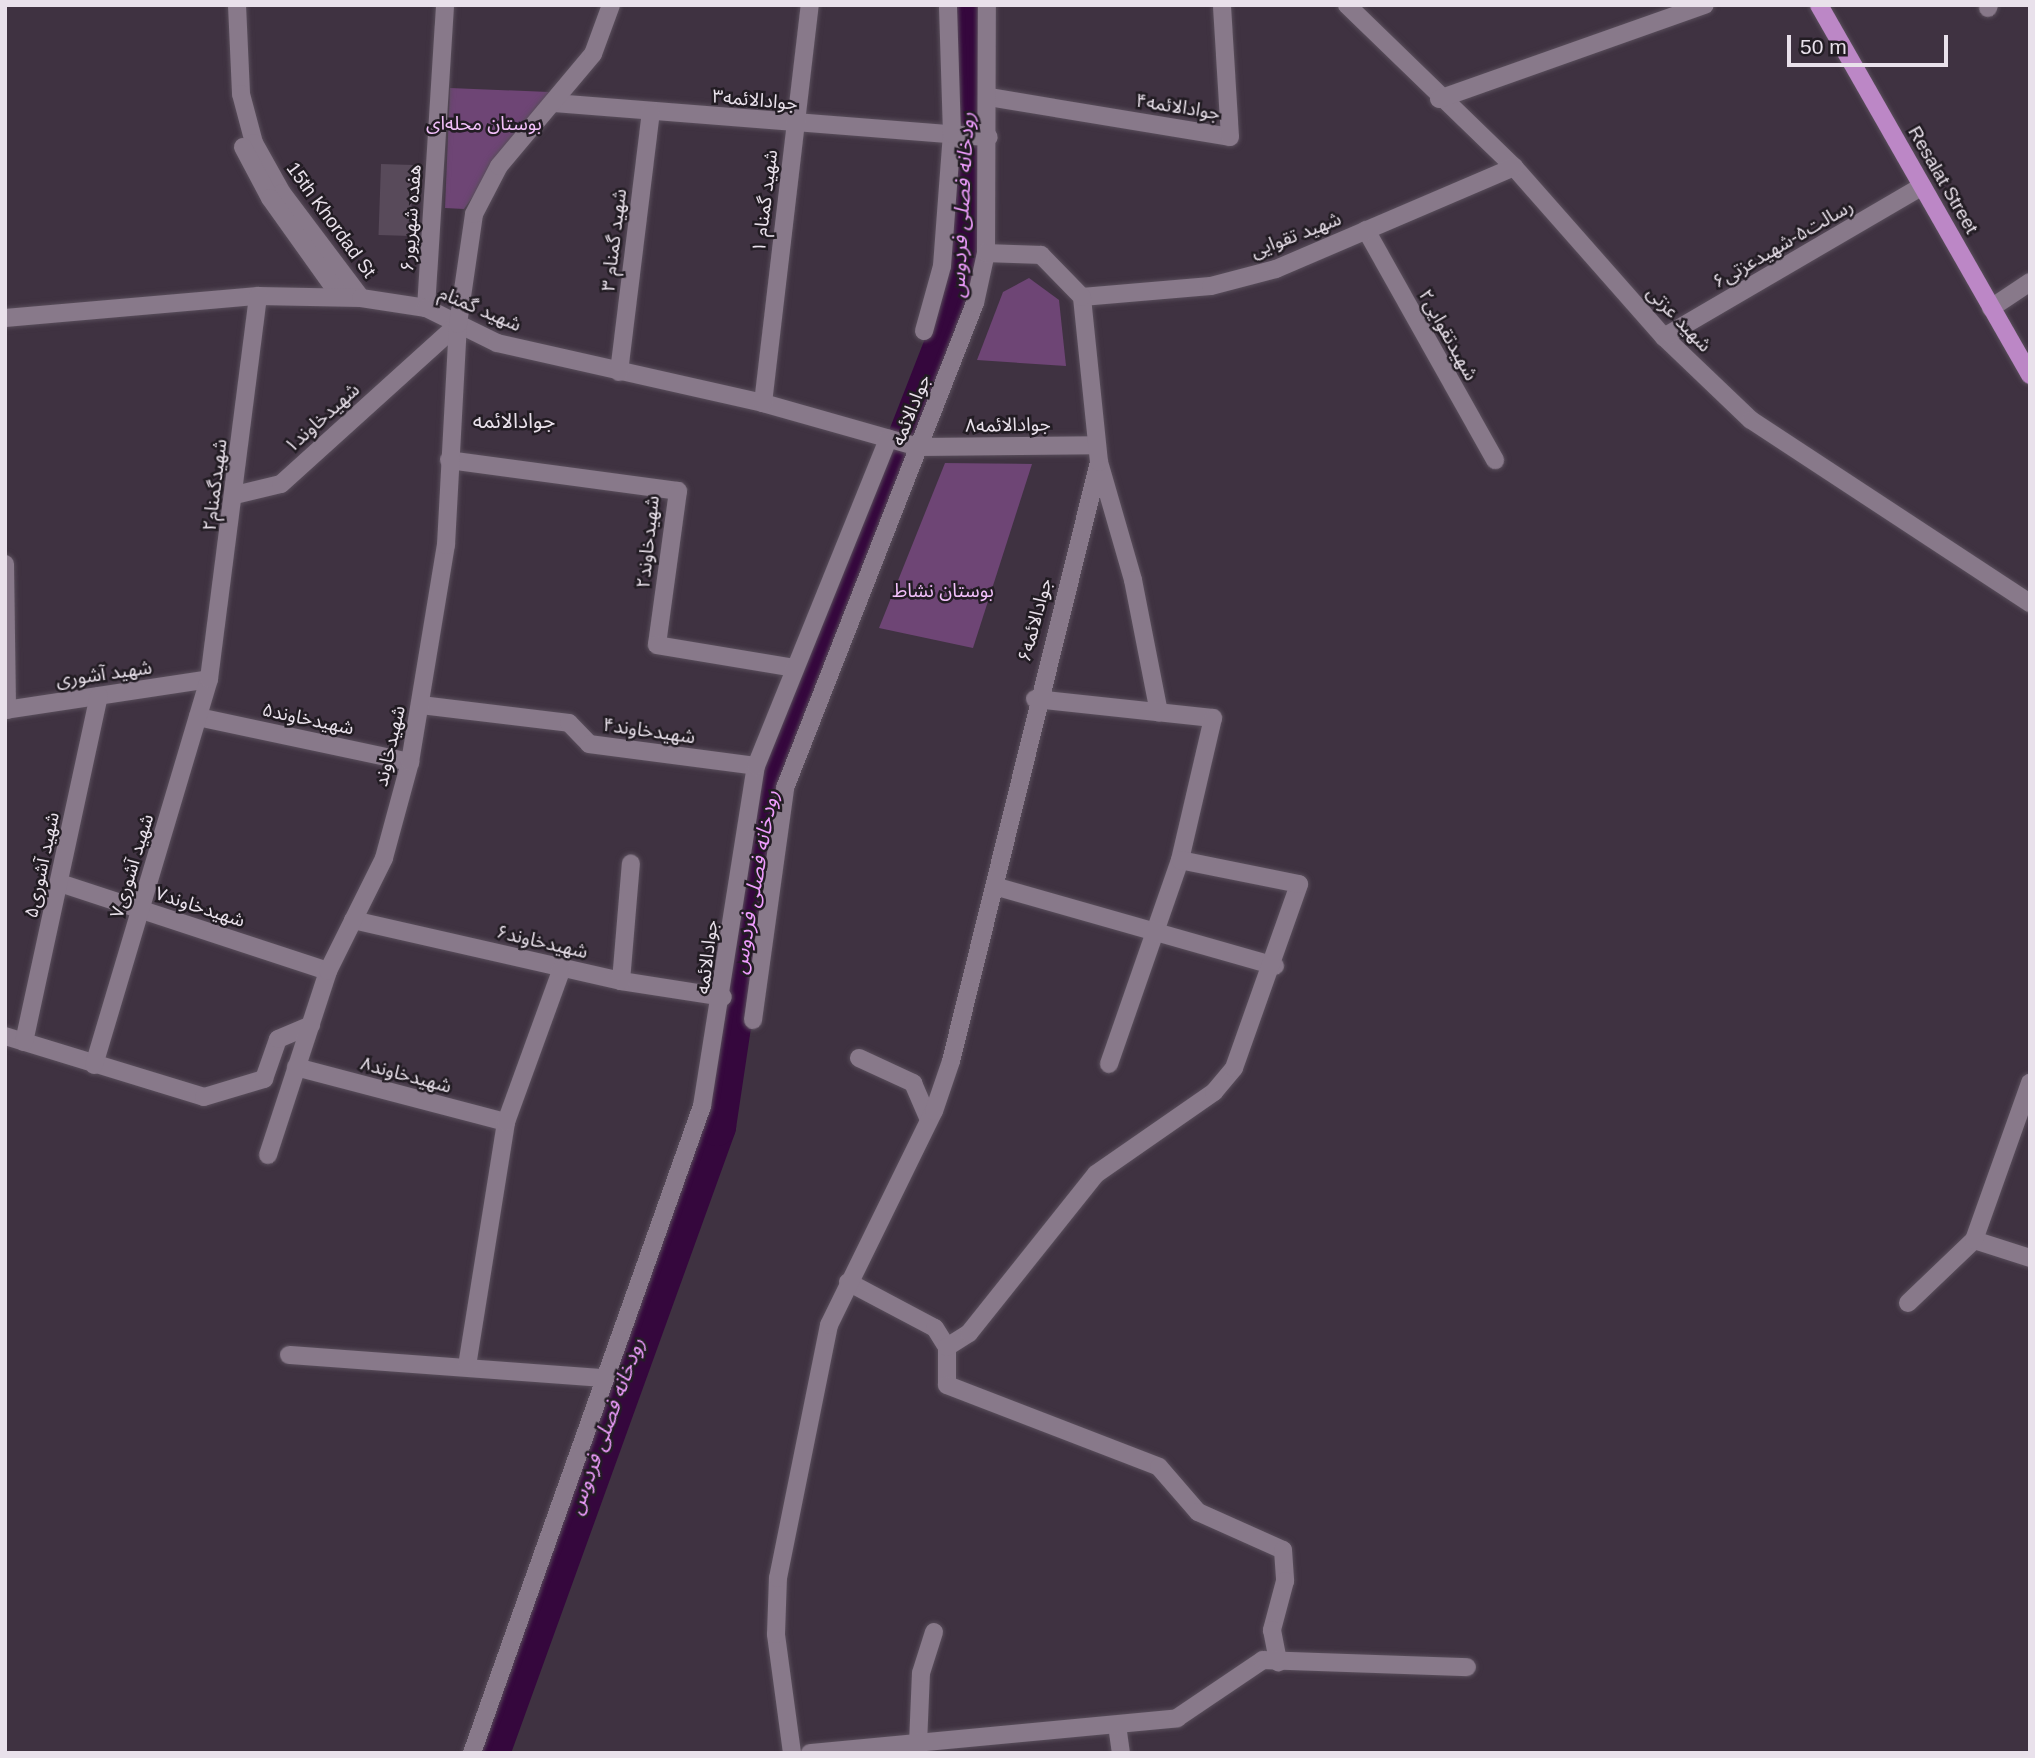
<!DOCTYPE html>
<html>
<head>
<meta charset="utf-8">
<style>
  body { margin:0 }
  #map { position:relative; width:2035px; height:1758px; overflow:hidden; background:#3f3241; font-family:Helvetica,"Noto Sans Arabic",sans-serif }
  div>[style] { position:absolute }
  .green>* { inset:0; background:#6e4575 }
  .river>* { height:38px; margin:-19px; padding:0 19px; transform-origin:19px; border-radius:19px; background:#35073d }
  .building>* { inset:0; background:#584a5a; transform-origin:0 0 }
  .roads { filter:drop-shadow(0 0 2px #594e5b) drop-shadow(0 0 2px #594e5b) }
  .minor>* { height:18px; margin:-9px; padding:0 9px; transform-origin:9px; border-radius:9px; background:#88798a }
  .primary>* { height:18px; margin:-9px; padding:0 9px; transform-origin:9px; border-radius:9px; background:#bc87c6 }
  span { translate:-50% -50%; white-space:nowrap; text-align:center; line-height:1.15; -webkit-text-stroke:5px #221c23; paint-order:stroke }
  .street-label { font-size:19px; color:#e9e1eb }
  .park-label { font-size:19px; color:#f3c1fb }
  .water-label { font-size:21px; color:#ef9dfe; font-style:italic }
  .neighbourhood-label { font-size:21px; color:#e9e1eb }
  .frame { position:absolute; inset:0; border:7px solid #e9e1eb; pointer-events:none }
  .scale { position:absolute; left:1787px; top:35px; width:161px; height:32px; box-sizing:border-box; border:4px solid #e9e1eb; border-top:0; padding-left:9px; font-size:21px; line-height:24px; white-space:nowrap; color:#e9e1eb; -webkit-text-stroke:5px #221c23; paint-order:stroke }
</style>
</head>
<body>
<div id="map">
  <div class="green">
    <div style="clip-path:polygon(450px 88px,549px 92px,464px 209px,445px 208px)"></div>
    <div style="clip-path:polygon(1029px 278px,1059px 300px,1066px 366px,977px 360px,1003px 292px)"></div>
    <div style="clip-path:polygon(945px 463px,1032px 464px,973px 648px,879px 628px)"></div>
  </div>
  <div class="river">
    <div style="left:491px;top:1753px;width:666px;rotate:-70.15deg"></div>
    <div style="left:717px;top:1127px;width:333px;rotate:-81.5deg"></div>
    <div style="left:766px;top:798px;width:534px;rotate:-68.68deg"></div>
    <div style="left:960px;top:301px;width:296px;rotate:-89deg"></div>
  </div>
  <div class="building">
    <div style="left:381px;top:164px;width:32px;height:71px;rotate:2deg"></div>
  </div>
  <div class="roads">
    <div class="minor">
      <div style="left:237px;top:5px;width:89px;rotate:87.4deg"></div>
      <div style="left:241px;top:94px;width:51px;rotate:75.1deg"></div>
      <div style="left:254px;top:143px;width:57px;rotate:60.8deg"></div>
      <div style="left:282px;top:193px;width:131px;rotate:53deg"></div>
      <div style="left:1347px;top:5px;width:233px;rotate:44.1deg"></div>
      <div style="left:1514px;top:167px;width:227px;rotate:48.6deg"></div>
      <div style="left:1664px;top:337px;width:120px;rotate:43.7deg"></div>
      <div style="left:1751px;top:420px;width:334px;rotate:33.3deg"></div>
      <div style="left:1988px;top:8px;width:3px;rotate:-72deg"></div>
      <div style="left:989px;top:97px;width:244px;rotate:9.4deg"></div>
      <div style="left:1230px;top:137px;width:132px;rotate:-93.5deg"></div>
      <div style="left:1439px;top:99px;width:282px;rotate:-19.5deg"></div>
      <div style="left:554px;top:103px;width:436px;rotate:4.5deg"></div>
      <div style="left:243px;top:147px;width:58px;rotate:62.1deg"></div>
      <div style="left:270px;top:198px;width:120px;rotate:54.5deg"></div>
      <div style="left:1366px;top:230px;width:264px;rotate:60.7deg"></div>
      <div style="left:1082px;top:297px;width:129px;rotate:-4.9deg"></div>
      <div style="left:1211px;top:286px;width:67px;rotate:-14.7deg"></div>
      <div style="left:1276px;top:269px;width:259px;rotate:-23.2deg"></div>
      <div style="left:426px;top:308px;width:304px;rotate:-86.4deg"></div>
      <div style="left:1991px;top:308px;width:47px;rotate:-33.7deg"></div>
      <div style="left:5px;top:318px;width:254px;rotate:-5deg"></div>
      <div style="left:258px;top:296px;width:103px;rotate:1.1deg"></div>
      <div style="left:361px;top:298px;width:66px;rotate:8.7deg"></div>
      <div style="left:426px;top:308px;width:79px;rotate:26.2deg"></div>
      <div style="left:497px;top:343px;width:273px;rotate:12.7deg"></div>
      <div style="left:763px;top:403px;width:162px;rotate:15.8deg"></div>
      <div style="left:919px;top:447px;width:178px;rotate:-0.6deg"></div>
      <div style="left:924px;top:331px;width:67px;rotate:-74.5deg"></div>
      <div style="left:942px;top:266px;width:132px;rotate:-85.7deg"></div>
      <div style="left:952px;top:134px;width:129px;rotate:-91.8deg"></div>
      <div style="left:1664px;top:337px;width:299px;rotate:-30.3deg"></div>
      <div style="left:619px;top:372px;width:262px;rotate:-83deg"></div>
      <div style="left:763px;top:403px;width:401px;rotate:-83.3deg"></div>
      <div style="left:449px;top:460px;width:231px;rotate:7.7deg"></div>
      <div style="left:678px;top:491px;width:155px;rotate:97.8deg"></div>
      <div style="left:657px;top:645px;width:139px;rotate:9.5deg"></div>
      <div style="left:1099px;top:462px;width:123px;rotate:73.9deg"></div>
      <div style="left:1133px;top:580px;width:135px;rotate:78.9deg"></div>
      <div style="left:235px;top:495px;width:47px;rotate:-13.4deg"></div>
      <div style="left:281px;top:484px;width:239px;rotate:-42.1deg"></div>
      <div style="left:5px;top:564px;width:146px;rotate:89.2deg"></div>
      <div style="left:1035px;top:699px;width:179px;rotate:6.1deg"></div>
      <div style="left:1213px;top:718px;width:146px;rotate:103.1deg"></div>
      <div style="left:1180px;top:860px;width:216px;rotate:109.2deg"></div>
      <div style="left:421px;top:705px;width:149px;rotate:6.9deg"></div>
      <div style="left:569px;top:723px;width:29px;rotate:46deg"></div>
      <div style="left:589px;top:744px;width:168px;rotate:7.5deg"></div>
      <div style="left:5px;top:710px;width:206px;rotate:-8.6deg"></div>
      <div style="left:198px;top:717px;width:217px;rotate:12deg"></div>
      <div style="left:60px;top:883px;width:282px;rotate:18.2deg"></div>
      <div style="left:998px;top:887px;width:288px;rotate:15.9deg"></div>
      <div style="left:353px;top:920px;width:275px;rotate:12.8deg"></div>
      <div style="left:621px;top:981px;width:103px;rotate:8.9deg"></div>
      <div style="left:621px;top:981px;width:118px;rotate:-85.2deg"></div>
      <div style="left:753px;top:1020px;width:234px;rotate:-82.1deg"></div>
      <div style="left:785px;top:788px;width:521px;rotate:-68.61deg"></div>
      <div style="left:975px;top:303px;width:51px;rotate:-77.6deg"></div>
      <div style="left:986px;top:253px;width:248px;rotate:-89.8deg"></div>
      <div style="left:5px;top:1036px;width:208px;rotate:17deg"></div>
      <div style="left:204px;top:1097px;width:63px;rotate:-16.7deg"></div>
      <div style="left:264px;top:1079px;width:42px;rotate:-70.7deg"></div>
      <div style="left:278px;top:1039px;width:36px;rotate:-23deg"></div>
      <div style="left:24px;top:1042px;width:354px;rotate:-77.8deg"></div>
      <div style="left:859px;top:1058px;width:60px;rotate:24.8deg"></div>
      <div style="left:913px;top:1083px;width:40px;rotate:66.6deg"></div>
      <div style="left:94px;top:1065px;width:403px;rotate:-73.4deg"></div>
      <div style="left:209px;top:679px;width:386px;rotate:-82.7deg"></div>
      <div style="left:296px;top:1067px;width:217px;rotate:14.7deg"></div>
      <div style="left:268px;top:1155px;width:194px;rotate:-71.9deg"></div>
      <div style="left:328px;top:971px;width:126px;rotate:-63.6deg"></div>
      <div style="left:384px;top:858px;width:99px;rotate:-74.8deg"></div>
      <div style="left:410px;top:762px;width:220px;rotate:-80.6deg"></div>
      <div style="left:446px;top:545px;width:221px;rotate:-86.9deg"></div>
      <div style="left:458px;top:324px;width:111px;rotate:-81.7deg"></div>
      <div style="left:474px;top:214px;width:54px;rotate:-62.5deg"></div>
      <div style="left:499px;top:166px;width:146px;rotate:-50deg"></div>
      <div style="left:593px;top:54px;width:52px;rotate:-69.8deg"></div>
      <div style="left:1974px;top:1240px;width:59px;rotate:17.8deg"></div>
      <div style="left:848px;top:1282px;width:98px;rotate:27.9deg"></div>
      <div style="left:935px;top:1328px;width:22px;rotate:58deg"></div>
      <div style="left:947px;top:1347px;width:38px;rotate:90deg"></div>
      <div style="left:947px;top:1385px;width:227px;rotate:21.1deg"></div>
      <div style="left:1159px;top:1467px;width:60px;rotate:49.1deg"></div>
      <div style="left:1198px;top:1512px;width:93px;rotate:24.1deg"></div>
      <div style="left:1283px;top:1550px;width:31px;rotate:86deg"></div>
      <div style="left:1285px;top:1581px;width:51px;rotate:104.9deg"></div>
      <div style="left:1272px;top:1630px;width:33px;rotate:79deg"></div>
      <div style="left:1908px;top:1303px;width:91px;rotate:-43.7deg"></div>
      <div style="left:1974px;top:1240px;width:167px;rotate:-70.4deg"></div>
      <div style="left:947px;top:1347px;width:26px;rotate:-32deg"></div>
      <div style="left:969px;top:1333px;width:203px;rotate:-51.4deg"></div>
      <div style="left:1096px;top:1174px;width:144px;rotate:-34.8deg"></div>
      <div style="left:1214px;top:1092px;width:31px;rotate:-50deg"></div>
      <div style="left:1234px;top:1068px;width:195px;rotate:-70.5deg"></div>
      <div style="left:1299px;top:884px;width:121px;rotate:-168.6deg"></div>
      <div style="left:289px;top:1355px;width:317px;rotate:4.2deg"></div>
      <div style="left:467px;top:1366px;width:247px;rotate:-80.9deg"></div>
      <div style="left:506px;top:1122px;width:164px;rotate:-70deg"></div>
      <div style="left:1117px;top:1725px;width:28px;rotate:82deg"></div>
      <div style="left:918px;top:1744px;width:71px;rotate:-87.6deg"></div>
      <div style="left:921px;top:1673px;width:43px;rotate:-72.4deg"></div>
      <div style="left:472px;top:1753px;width:687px;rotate:-70.43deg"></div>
      <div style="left:702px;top:1106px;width:344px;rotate:-81deg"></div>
      <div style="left:756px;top:766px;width:353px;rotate:-68deg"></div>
      <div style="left:792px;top:1753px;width:120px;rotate:-97.7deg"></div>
      <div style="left:776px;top:1634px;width:56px;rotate:-88deg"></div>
      <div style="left:778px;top:1578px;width:258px;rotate:-78.6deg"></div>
      <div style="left:829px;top:1325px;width:238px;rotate:-63.9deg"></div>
      <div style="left:934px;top:1111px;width:53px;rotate:-71.2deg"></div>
      <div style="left:951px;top:1061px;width:617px;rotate:-76.12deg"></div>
      <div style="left:1099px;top:462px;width:166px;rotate:-95.9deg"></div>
      <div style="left:1082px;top:297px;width:59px;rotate:-134.3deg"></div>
      <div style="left:1041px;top:255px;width:55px;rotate:-177.9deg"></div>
      <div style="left:810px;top:1753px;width:369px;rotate:-5.4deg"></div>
      <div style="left:1177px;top:1718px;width:104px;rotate:-34deg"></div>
      <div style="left:1263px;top:1660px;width:204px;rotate:2deg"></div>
    </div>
    <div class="primary">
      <div style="left:1819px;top:5px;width:426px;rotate:60.3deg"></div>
    </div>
  </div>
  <div class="street-label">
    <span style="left:755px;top:100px;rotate:5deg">جوادالائمه۳</span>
    <span style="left:1178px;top:107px;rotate:9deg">جوادالائمه۴</span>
    <span style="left:1943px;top:180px;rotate:60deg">Resalat Street</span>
    <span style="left:765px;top:201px;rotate:-83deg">شهید گمنام ۱</span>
    <span style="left:411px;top:218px;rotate:-86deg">هفده شهریور۶</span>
    <span style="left:331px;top:220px;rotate:54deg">15th Khordad St</span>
    <span style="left:1296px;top:235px;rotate:-21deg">شهید تقوایی</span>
    <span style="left:614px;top:240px;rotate:-83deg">شهید گمنام ۳</span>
    <span style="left:1783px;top:244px;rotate:-30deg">رسالت۵-شهیدعزتی۶</span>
    <span style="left:480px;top:309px;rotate:23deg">شهید گمنام</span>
    <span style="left:1679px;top:319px;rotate:46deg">شهید عزتی</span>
    <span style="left:1448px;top:335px;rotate:61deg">شهیدتقوایی۲</span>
    <span style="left:911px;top:410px;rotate:-68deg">جوادالائمه</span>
    <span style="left:322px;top:418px;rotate:-42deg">شهیدخاوند۱</span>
    <span style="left:1008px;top:425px;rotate:-1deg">جوادالائمه۸</span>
    <span style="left:215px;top:485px;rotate:-83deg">شهیدگمنام۲</span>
    <span style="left:648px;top:542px;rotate:-84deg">شهیدخاوند۲</span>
    <span style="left:1035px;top:620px;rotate:-75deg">جوادالائمه۶</span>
    <span style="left:104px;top:674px;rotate:-8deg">شهید آشوری</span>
    <span style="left:308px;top:719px;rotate:12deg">شهیدخاوند۵</span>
    <span style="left:649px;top:731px;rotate:8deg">شهیدخاوند۴</span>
    <span style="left:390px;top:746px;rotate:-77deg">شهیدخاوند</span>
    <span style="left:42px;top:865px;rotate:-78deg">شهید آشوری۵</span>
    <span style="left:132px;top:866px;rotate:-73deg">شهید آشوری۷</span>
    <span style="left:200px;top:907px;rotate:18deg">شهیدخاوند۷</span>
    <span style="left:542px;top:942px;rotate:13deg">شهیدخاوند۶</span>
    <span style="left:707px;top:957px;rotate:-83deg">جوادالائمه</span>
    <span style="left:406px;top:1075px;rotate:15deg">شهیدخاوند۸</span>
  </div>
  <div class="park-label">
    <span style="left:484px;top:124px">بوستان محله‌ای</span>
    <span style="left:943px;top:591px">بوستان نشاط</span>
  </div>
  <div class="water-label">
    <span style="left:962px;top:205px;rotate:-87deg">رودخانه فصلی فردوس</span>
    <span style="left:755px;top:882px;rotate:-80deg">رودخانه فصلی فردوس</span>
    <span style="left:606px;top:1426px;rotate:-70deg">رودخانه فصلی فردوس</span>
  </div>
  <div class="neighbourhood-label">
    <span style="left:514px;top:421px">جوادالائمه</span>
  </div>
  <div class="frame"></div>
  <div class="scale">50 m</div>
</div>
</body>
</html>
